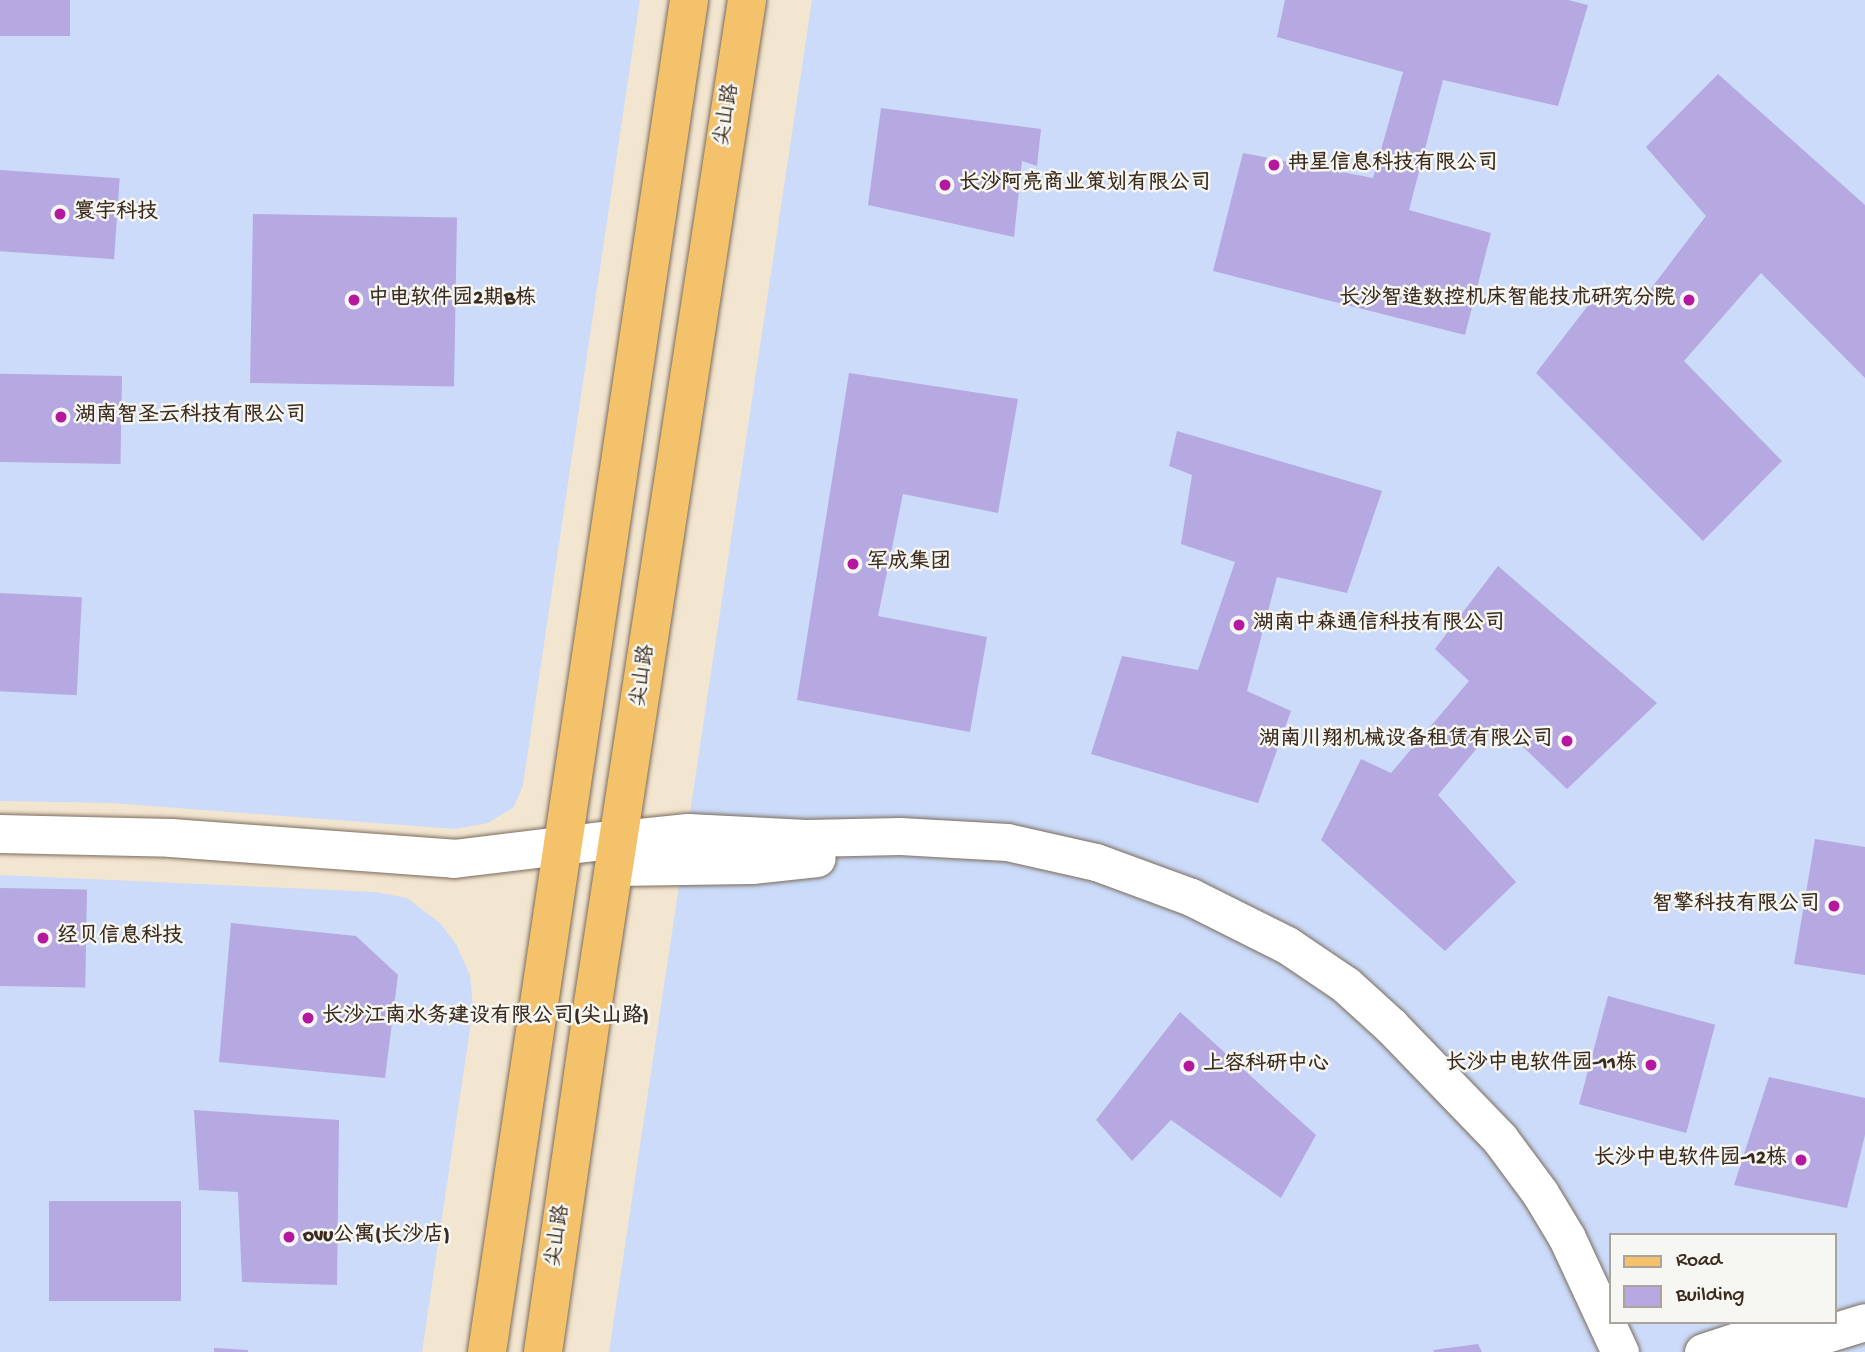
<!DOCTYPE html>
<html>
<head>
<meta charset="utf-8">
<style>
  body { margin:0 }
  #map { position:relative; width:1865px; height:1352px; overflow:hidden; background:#f3e6d0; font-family:"Gochi Hand","LXGW WenKai TC",sans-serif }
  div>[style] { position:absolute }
  .built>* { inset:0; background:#cbdbf9 }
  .building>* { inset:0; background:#b6a9e1; transform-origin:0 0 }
  .roads { filter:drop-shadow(0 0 2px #7b6c5c) drop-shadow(0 0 2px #7b6c5c) }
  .minor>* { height:37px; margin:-18.5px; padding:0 18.5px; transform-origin:18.5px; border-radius:18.5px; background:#fff }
  .tertiary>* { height:38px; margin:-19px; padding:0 19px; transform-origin:19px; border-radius:19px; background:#fff }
  .primary>* { height:38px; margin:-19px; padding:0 19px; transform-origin:19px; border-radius:19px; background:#f4c26a }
  .dots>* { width:19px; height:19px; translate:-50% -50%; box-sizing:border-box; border:4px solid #f6f6f2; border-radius:50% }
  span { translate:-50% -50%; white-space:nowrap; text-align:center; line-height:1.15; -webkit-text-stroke:5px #f6f6f2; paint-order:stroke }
  .street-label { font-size:21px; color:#3b2a1e }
  .poi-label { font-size:21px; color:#3b2a1e; font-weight:700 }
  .left { translate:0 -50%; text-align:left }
  .right { translate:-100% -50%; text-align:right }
  .legend { position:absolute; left:1609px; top:1233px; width:228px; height:91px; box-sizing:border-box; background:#f6f6f2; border:2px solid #aba49d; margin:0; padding:9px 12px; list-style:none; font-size:21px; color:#3b2a1e }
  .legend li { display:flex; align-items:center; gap:14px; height:35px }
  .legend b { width:35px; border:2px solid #aba49d }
</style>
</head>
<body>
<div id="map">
  <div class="built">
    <div style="clip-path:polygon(0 0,640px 0,523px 785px,514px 807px,488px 823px,455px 829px,112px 803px,0 801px)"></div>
    <div style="clip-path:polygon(evenodd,812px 0,1865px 0,1865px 1352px,609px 1352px,812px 0,1611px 1235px,1835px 1235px,1835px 1322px,1611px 1322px,1611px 1235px)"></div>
    <div style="clip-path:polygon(0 875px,376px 892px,407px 898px,440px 923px,456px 944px,470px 975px,473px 1009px,422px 1352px,0 1352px)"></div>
  </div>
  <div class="building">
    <div style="left:0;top:0;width:70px;height:36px"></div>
    <div style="clip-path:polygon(1285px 0,1568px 0,1588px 5px,1558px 106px,1443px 80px,1409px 210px,1491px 233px,1465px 335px,1213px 271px,1243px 153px,1373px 178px,1403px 72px,1277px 37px)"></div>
    <div style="clip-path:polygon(1718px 74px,1865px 205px,1865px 378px,1761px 273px,1684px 361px,1782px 461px,1703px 541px,1536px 373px,1600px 290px,1634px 311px,1706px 216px,1646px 147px)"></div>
    <div style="clip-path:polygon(881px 108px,1041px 129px,1037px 166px,1022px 161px,1014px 237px,868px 205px)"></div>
    <div style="left:0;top:170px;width:120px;height:81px;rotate:4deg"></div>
    <div style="left:253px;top:214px;width:204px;height:169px;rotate:1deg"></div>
    <div style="clip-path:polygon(849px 373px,1018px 399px,998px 513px,903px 494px,878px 616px,987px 637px,970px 732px,797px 700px)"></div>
    <div style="left:122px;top:376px;width:88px;height:122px;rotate:91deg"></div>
    <div style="clip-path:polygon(1177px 431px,1382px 491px,1347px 593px,1277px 577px,1247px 691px,1291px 711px,1258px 803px,1091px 754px,1122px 656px,1198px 670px,1235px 562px,1181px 544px,1192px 475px,1169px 466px)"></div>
    <div style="clip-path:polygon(1498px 566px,1657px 703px,1567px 789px,1498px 723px,1438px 795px,1516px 882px,1445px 951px,1321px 840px,1361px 759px,1391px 773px,1469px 681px,1435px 649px)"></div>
    <div style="left:0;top:593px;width:82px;height:98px;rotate:3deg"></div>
    <div style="clip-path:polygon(1815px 839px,1865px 847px,1865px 975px,1794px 964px)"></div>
    <div style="left:0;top:888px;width:87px;height:98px;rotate:1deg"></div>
    <div style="clip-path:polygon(231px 923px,356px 936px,398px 975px,385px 1078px,219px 1062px)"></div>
    <div style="left:1608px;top:996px;width:111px;height:112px;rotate:15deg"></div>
    <div style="clip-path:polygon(1180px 1012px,1316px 1135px,1281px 1198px,1171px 1120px,1132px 1161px,1096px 1120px)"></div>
    <div style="clip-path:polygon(1769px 1077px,1865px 1098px,1865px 1135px,1847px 1208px,1734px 1185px)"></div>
    <div style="clip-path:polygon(194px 1110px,339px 1120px,337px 1285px,242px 1282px,238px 1192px,199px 1190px)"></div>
    <div style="left:49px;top:1201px;width:132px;height:100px"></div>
    <div style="clip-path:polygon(1478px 1344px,1482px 1352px,1434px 1352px,1433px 1350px)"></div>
    <div style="clip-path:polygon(214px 1348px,248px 1350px,248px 1352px,214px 1352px)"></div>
  </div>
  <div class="roads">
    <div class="minor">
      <div style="left:620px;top:839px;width:68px;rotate:-5.9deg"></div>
      <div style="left:688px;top:832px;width:118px;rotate:2.9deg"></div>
      <div style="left:806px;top:838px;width:94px;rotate:-1.2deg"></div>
      <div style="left:900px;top:836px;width:107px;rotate:3.2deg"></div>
      <div style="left:1007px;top:842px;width:91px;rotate:12.7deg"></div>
      <div style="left:1096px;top:862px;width:101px;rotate:20.2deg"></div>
      <div style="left:1191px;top:897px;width:107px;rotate:26.6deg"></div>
      <div style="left:1287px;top:945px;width:71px;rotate:34.1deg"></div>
      <div style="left:1346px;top:985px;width:61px;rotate:42.3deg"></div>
      <div style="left:1391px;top:1026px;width:157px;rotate:46deg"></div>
      <div style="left:1500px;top:1139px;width:67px;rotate:53.5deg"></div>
      <div style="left:1540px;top:1193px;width:52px;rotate:59deg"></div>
      <div style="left:1567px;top:1238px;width:126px;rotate:65.1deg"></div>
      <div style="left:615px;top:867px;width:137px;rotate:-0.8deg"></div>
      <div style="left:752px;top:865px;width:65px;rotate:-6.1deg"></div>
      <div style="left:1703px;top:1352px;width:93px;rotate:-18.2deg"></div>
      <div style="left:1767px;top:1352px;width:102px;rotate:-17deg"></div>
    </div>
    <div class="tertiary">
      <div style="left:0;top:834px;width:171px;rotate:1.3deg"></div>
      <div style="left:171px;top:838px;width:284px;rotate:4.2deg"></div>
      <div style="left:454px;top:859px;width:167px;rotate:-6.9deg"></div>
    </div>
    <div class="primary">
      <div style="left:487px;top:1352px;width:1367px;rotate:-81.5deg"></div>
      <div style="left:543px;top:1352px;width:353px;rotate:-81.8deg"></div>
      <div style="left:593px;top:1003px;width:1015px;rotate:-81.27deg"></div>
    </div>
  </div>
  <div class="dots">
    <div style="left:1274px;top:165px;background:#b5179e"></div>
    <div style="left:945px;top:185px;background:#b5179e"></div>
    <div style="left:60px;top:214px;background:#b5179e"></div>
    <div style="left:354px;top:300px;background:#b5179e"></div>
    <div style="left:1689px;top:300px;background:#b5179e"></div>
    <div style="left:61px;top:417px;background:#b5179e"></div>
    <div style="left:853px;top:564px;background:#b5179e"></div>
    <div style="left:1239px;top:625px;background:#b5179e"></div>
    <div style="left:1567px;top:741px;background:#b5179e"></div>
    <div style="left:1834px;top:906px;background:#b5179e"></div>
    <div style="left:43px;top:938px;background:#b5179e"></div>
    <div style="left:308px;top:1018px;background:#b5179e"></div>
    <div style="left:1651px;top:1065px;background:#b5179e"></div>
    <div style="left:1189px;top:1066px;background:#b5179e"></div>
    <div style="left:1801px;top:1160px;background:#b5179e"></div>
    <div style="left:289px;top:1237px;background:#b5179e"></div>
  </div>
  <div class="street-label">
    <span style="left:729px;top:115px;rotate:-81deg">尖山路</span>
    <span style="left:645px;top:676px;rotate:-82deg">尖山路</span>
    <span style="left:560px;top:1236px;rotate:-82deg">尖山路</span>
  </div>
  <div class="poi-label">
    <span class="left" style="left:1288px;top:165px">冉星信息科技有限公司</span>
    <span class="left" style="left:959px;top:185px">长沙阿亮商业策划有限公司</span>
    <span class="left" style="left:74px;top:214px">寰宇科技</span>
    <span class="left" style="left:368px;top:300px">中电软件园2期B栋</span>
    <span class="right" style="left:1675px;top:300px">长沙智造数控机床智能技术研究分院</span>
    <span class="left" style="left:75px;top:417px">湖南智圣云科技有限公司</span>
    <span class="left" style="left:867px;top:564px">军成集团</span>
    <span class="left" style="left:1253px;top:625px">湖南中森通信科技有限公司</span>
    <span class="right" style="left:1553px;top:741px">湖南川翔机械设备租赁有限公司</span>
    <span class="right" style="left:1820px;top:906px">智擎科技有限公司</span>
    <span class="left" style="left:57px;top:938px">经贝信息科技</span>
    <span class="left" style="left:322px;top:1018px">长沙江南水务建设有限公司(尖山路)</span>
    <span class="right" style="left:1637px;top:1065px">长沙中电软件园-11栋</span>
    <span class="left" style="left:1203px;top:1066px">上容科研中心</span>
    <span class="right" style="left:1787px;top:1160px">长沙中电软件园-12栋</span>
    <span class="left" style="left:303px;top:1237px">ovu公寓(长沙店)</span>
  </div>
  <ul class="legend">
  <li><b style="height:9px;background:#f4c26a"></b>Road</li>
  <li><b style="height:19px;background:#b6a9e1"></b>Building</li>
  </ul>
</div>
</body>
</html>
